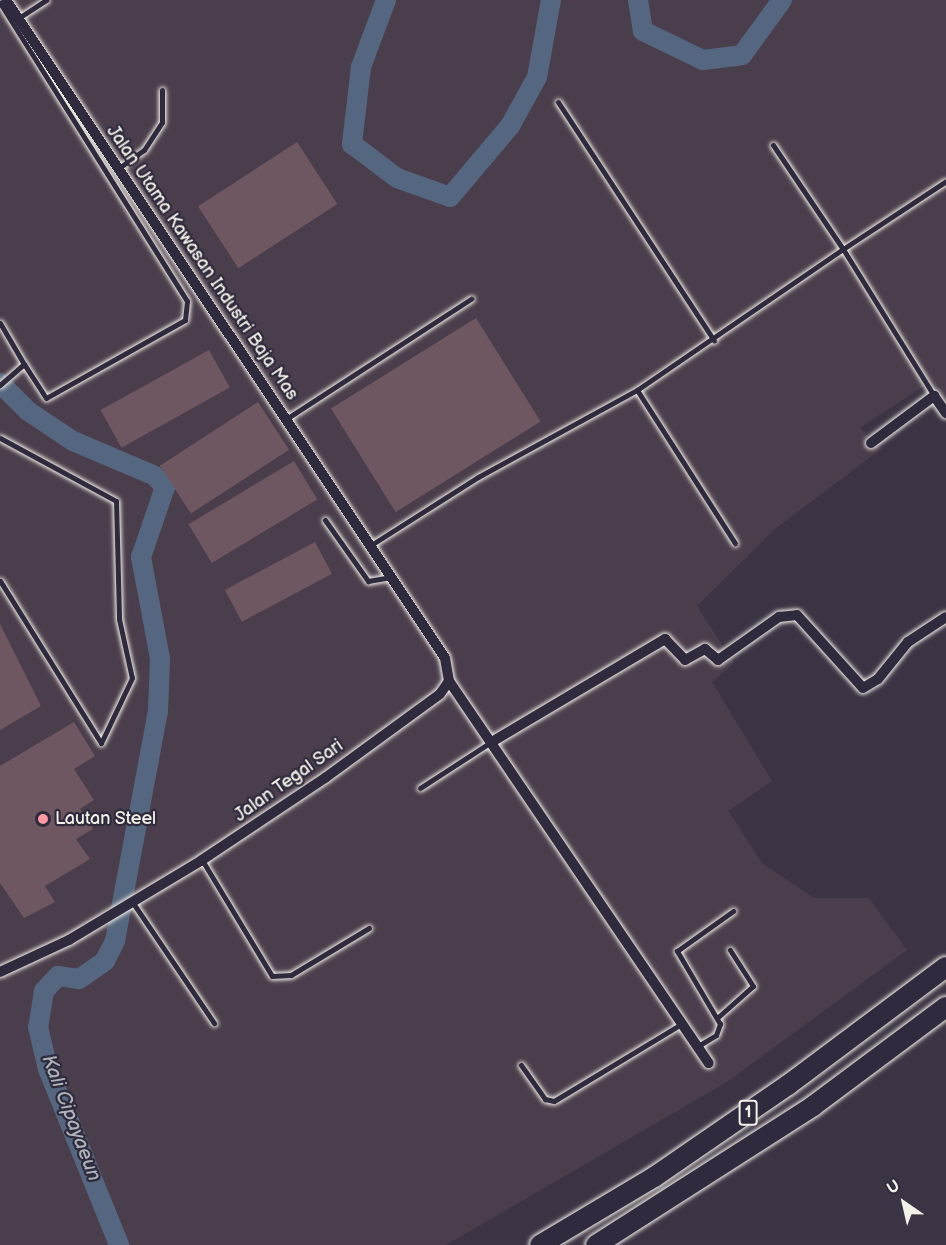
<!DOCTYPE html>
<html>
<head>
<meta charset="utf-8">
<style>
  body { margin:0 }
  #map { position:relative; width:946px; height:1245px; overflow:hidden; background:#3c3344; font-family:"Balsamiq Sans",sans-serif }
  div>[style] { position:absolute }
  .built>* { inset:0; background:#4b3e4c }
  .river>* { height:20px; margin:-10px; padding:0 10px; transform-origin:10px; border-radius:10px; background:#556780 }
  .building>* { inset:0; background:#6e5760; transform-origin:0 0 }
  .roads { filter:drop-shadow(0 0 2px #f4f1e8) drop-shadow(0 0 2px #f4f1e8) }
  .lane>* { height:5px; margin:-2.5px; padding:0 2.5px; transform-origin:2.5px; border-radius:2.5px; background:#2f2a3d }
  .street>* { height:10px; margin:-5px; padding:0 5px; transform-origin:5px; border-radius:5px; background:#2f2a3d }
  .highway>* { height:20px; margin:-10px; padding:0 10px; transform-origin:10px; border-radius:10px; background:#2f2a3d }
  .dots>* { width:16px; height:16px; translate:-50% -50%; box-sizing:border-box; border:3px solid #2f2a3d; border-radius:50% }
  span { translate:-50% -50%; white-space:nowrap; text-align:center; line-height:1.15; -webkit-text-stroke:4.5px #2f2a3d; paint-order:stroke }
  .shield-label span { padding:2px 4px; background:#2f2a3d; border:2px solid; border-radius:4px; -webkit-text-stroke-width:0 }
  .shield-label { font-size:16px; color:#f4f1e8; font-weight:700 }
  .street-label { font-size:18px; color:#f4f1e8 }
  .poi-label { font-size:18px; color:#f4f1e8 }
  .left { translate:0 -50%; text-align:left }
  .water-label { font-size:20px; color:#acb3b9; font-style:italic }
  .north { position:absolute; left:874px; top:1173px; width:60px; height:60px; -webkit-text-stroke:4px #2f2a3d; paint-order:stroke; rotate:326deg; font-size:16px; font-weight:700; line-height:24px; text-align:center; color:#f4f1e8 }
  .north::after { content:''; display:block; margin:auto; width:21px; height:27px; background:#f4f1e8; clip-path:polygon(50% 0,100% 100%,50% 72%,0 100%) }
</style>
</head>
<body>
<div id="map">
  <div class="built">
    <div style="clip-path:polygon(0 0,946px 0,946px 400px,930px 382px,860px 428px,881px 449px,775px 529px,697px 606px,734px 663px,712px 682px,772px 781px,728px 811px,763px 864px,814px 898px,869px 898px,907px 950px,727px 1082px,446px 1245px,0 1245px)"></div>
  </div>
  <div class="river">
    <div style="left:386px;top:0;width:72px;rotate:110.5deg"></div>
    <div style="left:361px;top:67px;width:78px;rotate:96.7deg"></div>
    <div style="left:352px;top:144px;width:56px;rotate:37.1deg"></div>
    <div style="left:397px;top:178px;width:56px;rotate:19.7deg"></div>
    <div style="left:450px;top:197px;width:93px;rotate:-49.8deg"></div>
    <div style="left:510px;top:126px;width:56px;rotate:-61.1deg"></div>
    <div style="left:537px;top:77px;width:78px;rotate:-79.7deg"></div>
    <div style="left:638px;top:0;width:31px;rotate:81deg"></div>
    <div style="left:643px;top:31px;width:67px;rotate:25.8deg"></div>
    <div style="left:703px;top:60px;width:39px;rotate:-7deg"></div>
    <div style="left:742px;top:55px;width:68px;rotate:-54deg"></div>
    <div style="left:0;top:383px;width:40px;rotate:45deg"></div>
    <div style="left:28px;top:411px;width:54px;rotate:33.7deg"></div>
    <div style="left:73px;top:441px;width:89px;rotate:23.1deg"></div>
    <div style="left:155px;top:476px;width:15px;rotate:48deg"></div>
    <div style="left:165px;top:487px;width:74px;rotate:108.9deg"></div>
    <div style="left:141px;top:557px;width:104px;rotate:79.4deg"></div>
    <div style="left:160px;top:659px;width:52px;rotate:92.2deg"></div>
    <div style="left:158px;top:711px;width:234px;rotate:100.6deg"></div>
    <div style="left:115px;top:941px;width:22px;rotate:117deg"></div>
    <div style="left:105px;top:961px;width:32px;rotate:145deg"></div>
    <div style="left:79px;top:979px;width:21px;rotate:-172deg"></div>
    <div style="left:58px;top:976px;width:21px;rotate:133deg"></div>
    <div style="left:44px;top:991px;width:36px;rotate:99deg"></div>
    <div style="left:38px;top:1027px;width:43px;rotate:76.6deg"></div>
    <div style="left:48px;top:1069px;width:190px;rotate:68deg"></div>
  </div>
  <div class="building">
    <div style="left:297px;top:142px;width:74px;height:118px;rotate:57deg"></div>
    <div style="left:476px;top:318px;width:122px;height:171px;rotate:58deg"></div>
    <div style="left:209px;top:350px;width:43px;height:124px;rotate:61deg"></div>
    <div style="left:258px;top:402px;width:57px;height:117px;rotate:57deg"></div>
    <div style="left:294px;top:461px;width:45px;height:123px;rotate:59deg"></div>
    <div style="left:315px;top:542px;width:36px;height:102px;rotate:62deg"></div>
    <div style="clip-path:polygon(0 624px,41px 706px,0 730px)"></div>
    <div style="clip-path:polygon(74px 722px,95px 756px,74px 769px,94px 800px,80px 809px,93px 829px,76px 839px,90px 859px,45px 886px,55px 902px,24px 918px,0 883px,0 766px)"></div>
  </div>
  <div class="roads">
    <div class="lane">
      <div style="left:0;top:3px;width:352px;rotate:57.9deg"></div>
      <div style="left:187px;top:301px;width:19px;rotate:96deg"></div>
      <div style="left:185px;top:320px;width:159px;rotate:150.7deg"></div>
      <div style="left:46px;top:398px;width:40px;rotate:-122.9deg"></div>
      <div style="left:24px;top:364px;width:32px;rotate:139deg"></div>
      <div style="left:17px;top:19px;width:35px;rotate:-33deg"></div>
      <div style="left:558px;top:102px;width:285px;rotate:56.8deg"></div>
      <div style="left:773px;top:145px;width:125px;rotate:56.1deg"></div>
      <div style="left:843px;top:249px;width:123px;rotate:-33.4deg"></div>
      <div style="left:119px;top:168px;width:31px;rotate:-36deg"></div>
      <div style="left:144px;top:150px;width:33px;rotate:-57deg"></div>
      <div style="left:162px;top:122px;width:32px;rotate:-90deg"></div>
      <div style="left:0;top:323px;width:48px;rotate:59.7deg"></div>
      <div style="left:637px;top:390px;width:182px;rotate:57.4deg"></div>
      <div style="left:286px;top:419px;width:221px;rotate:-33deg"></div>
      <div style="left:0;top:438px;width:132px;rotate:28.5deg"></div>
      <div style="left:116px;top:501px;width:118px;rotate:88.5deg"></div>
      <div style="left:119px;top:619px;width:60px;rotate:77.6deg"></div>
      <div style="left:132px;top:678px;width:72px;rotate:115.5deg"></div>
      <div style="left:101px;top:743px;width:191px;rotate:-121.9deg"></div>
      <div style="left:325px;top:520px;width:75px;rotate:54.8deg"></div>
      <div style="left:368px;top:581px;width:22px;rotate:-10deg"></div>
      <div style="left:371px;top:545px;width:127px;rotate:-32.4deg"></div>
      <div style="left:478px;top:477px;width:181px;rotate:-28.7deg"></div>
      <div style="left:637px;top:390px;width:250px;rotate:-34.4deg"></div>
      <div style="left:843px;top:249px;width:173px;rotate:58.2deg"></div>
      <div style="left:420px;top:788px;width:85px;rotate:-32.9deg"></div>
      <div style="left:202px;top:860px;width:135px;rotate:58.9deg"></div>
      <div style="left:272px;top:976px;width:19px;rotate:-3deg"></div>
      <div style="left:291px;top:975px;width:91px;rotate:-31.1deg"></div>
      <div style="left:133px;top:903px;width:145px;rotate:56deg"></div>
      <div style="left:717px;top:1018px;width:48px;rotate:-41.6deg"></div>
      <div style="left:753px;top:986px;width:43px;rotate:-122.6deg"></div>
      <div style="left:698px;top:1046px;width:21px;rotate:-31deg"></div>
      <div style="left:716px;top:1035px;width:12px;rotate:-70deg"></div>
      <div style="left:720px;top:1024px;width:85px;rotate:-120.5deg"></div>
      <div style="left:677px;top:951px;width:69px;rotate:-35.5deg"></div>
      <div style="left:521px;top:1065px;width:42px;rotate:54.8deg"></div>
      <div style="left:545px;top:1099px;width:9px;rotate:13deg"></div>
      <div style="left:554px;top:1101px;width:149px;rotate:-31.2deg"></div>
    </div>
    <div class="street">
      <div style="left:871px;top:443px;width:79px;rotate:-36.7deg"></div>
      <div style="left:934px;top:396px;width:21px;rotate:55deg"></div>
      <div style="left:449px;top:681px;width:462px;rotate:55.8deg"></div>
      <div style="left:495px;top:740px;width:198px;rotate:-30.7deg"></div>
      <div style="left:665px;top:639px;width:29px;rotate:46deg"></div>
      <div style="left:685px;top:660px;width:23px;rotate:-29deg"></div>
      <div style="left:705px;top:649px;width:17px;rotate:40deg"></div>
      <div style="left:718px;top:660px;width:75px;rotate:-35.2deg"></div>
      <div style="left:779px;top:617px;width:18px;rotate:-6deg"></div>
      <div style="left:797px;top:615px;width:98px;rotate:47.9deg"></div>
      <div style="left:863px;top:688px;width:17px;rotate:-31deg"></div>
      <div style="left:878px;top:679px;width:48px;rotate:-51deg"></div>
      <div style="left:908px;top:642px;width:45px;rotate:-33.3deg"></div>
      <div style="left:0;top:972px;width:76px;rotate:-24.9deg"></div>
      <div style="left:69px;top:940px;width:155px;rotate:-31deg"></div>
      <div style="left:202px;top:860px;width:148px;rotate:-33.7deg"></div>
      <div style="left:325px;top:778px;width:142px;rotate:-36.1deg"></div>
      <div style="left:440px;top:694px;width:16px;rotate:-55deg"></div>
      <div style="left:449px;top:681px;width:23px;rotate:-100deg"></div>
      <div style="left:445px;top:658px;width:791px;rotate:-123.71deg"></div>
    </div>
    <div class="highway">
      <div style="left:540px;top:1245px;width:133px;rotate:-30.8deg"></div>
      <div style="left:654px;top:1177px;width:163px;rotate:-34.5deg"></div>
      <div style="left:788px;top:1085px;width:197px;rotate:-36.8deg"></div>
      <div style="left:596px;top:1245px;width:258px;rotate:-32.6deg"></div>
      <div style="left:813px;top:1106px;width:166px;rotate:-36.7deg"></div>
    </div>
  </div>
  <div class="dots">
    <div style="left:43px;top:819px;background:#ff9aa2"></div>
  </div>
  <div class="shield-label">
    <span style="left:748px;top:1113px">1</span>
  </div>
  <div class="street-label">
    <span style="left:202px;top:263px;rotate:56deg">Jalan Utama Kawasan Industri Baja Mas</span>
    <span style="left:289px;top:781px;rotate:-35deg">Jalan Tegal Sari</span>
  </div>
  <div class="poi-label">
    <span class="left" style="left:55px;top:819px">Lautan Steel</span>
  </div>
  <div class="water-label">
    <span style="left:71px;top:1118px;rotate:69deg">Kali Cipayaeun</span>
  </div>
  <div class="north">U</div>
</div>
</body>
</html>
